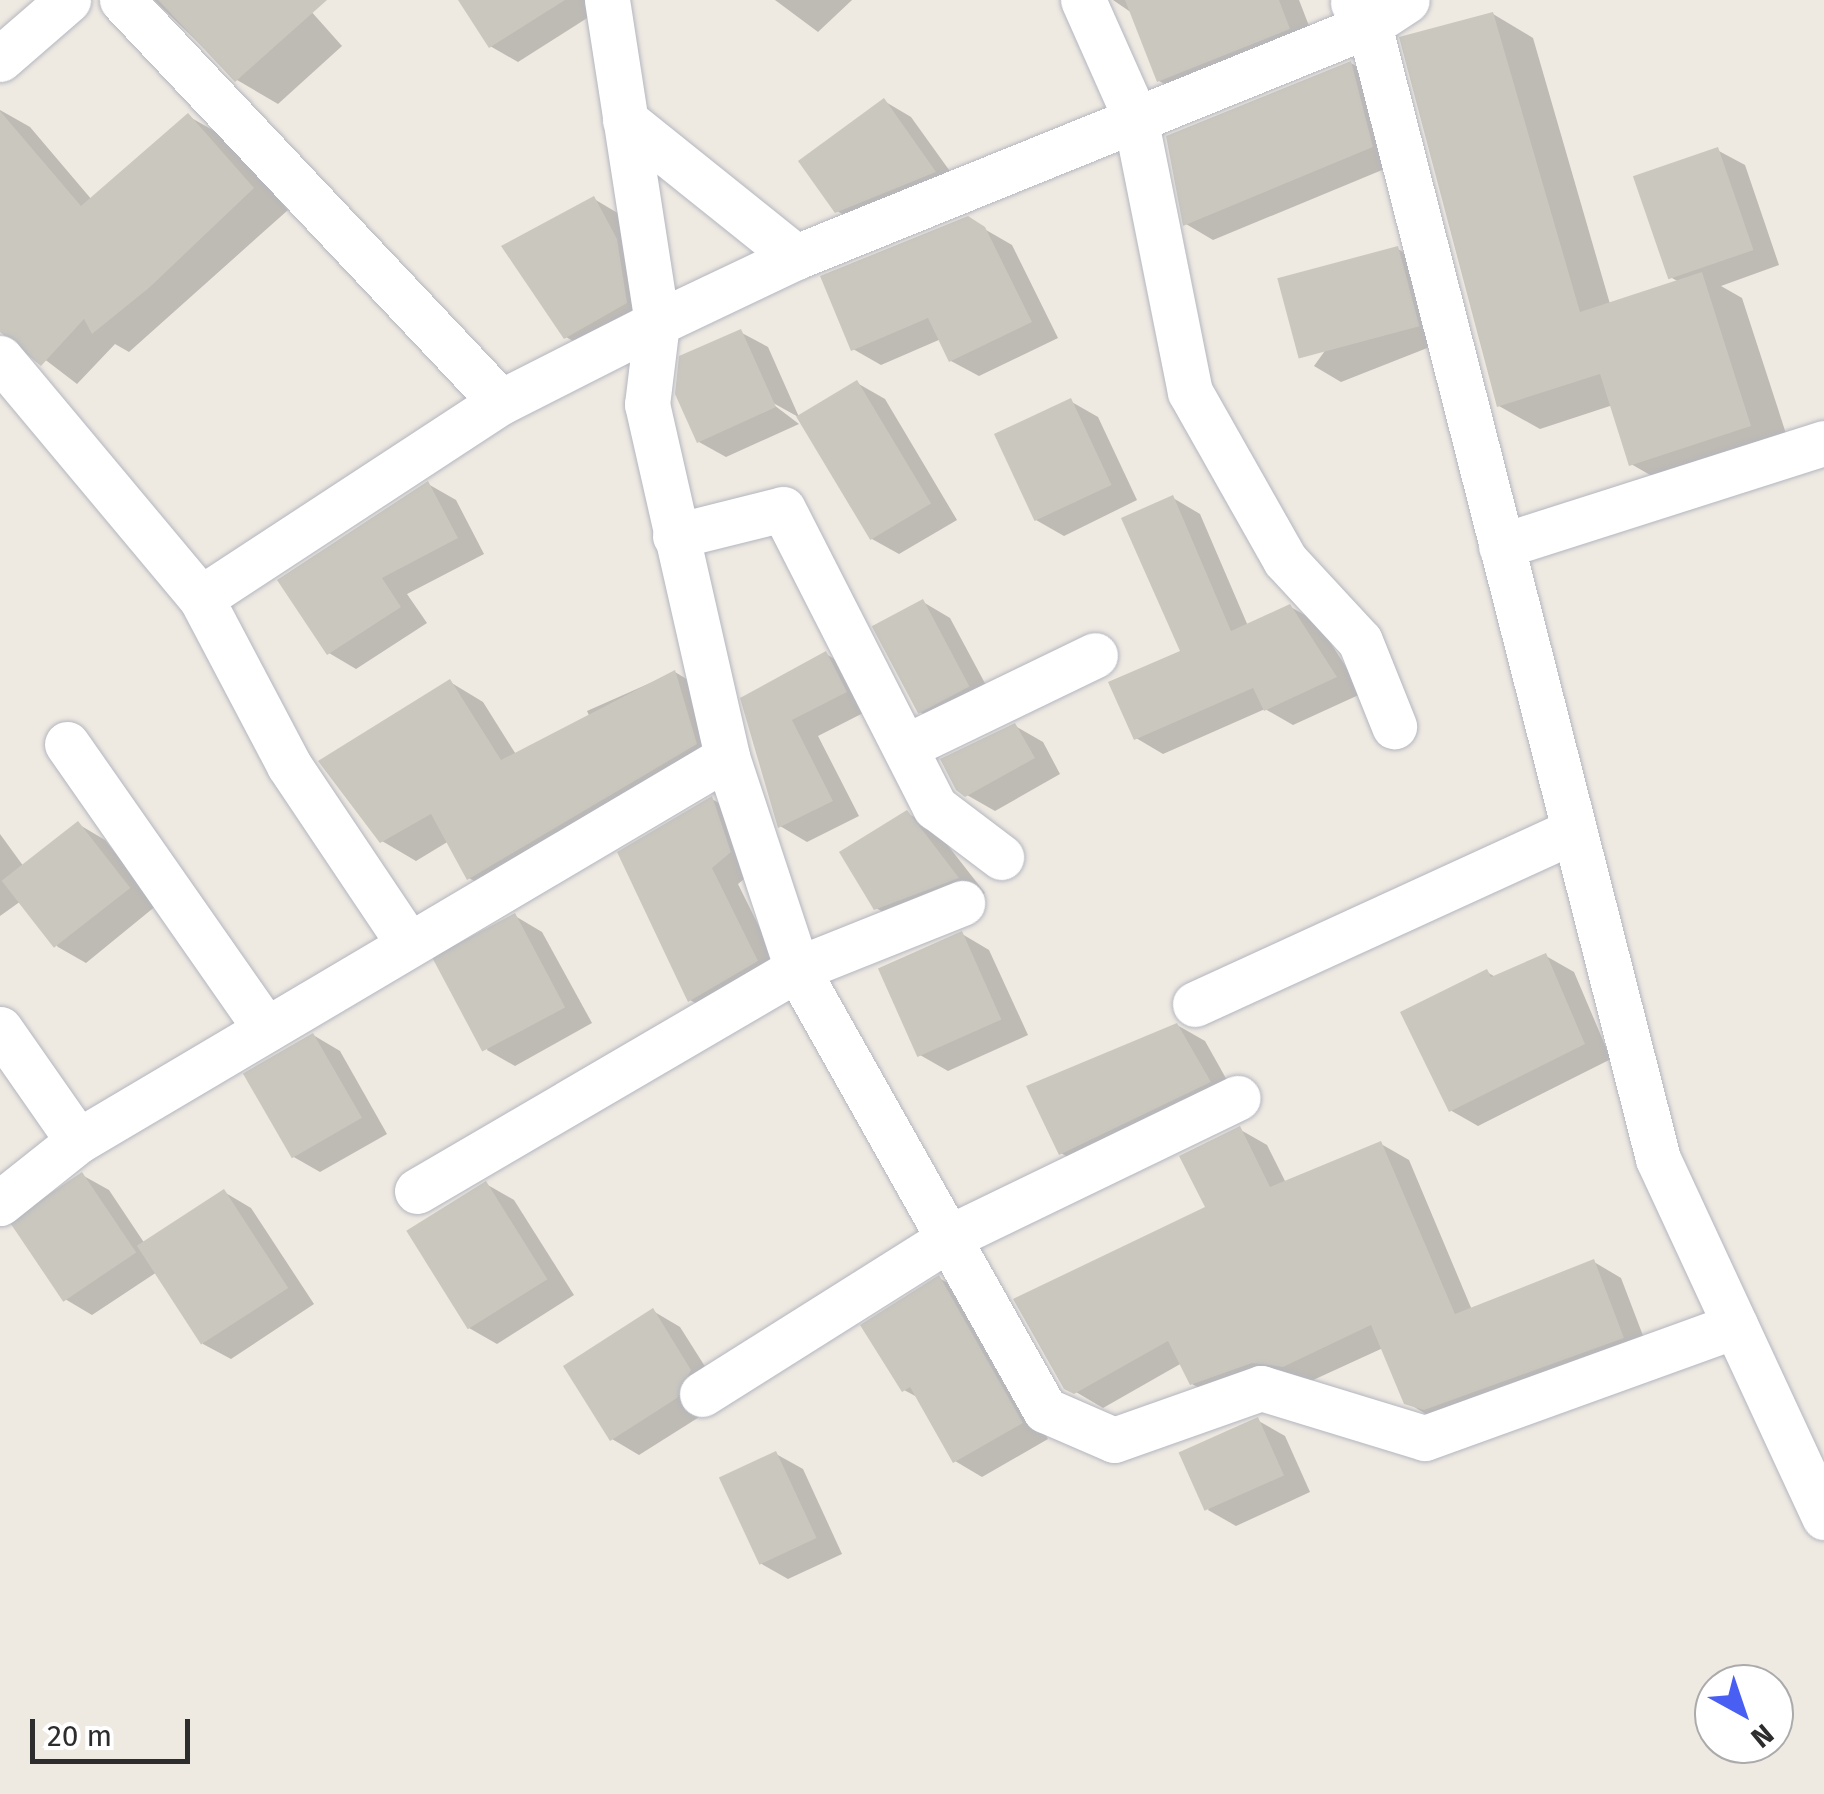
<!DOCTYPE html>
<html>
<head>
<meta charset="utf-8">
<style>
  body { margin:0 }
  #map { position:relative; width:1824px; height:1794px; overflow:hidden; background:#eee9e1; font-family:"Fira Sans",sans-serif }
  div>[style] { position:absolute }
  .shadow>* { inset:0; background:#0003 }
  .building>* { inset:0; background:#cac7bf; transform-origin:0 0 }
  .roads { filter:drop-shadow(0 0 2px #b4b6c0) drop-shadow(0 0 2px #b4b6c0) }
  .minor>* { height:45px; margin:-22.5px; padding:0 22.5px; transform-origin:22.5px; border-radius:22.5px; background:#fff }
  span { translate:-50% -50%; white-space:nowrap; text-align:center; line-height:1.15; -webkit-text-stroke:8px #fff; paint-order:stroke }
  .north { position:absolute; left:1694px; top:1664px; width:100px; height:100px; box-sizing:border-box; background:#fff; border:2px solid #ababab; border-radius:50%; rotate:140deg; font-size:28px; font-weight:700; line-height:40px; text-align:center; color:#2d2d2d }
  .north::after { content:''; display:block; margin:auto; width:35px; height:45px; background:#495ef2; clip-path:polygon(50% 0,100% 100%,50% 72%,0 100%) }
  .scale { position:absolute; left:30px; top:1719px; width:160px; height:45px; box-sizing:border-box; border:5px solid #2d2d2d; border-top:0; padding-left:12px; font-size:30px; line-height:35px; white-space:nowrap; color:#2d2d2d; -webkit-text-stroke:8px #fff; paint-order:stroke }
</style>
</head>
<body>
<div id="map">
  <div class="shadow">
    <div style="clip-path:polygon(154px 0,301px 0,342px 46px,278px 104px,237px 80px)"></div>
    <div style="clip-path:polygon(461px 0,598px 0,603px 8px,518px 62px,490px 46px)"></div>
    <div style="clip-path:polygon(775px 0,852px 0,818px 32px)"></div>
    <div style="clip-path:polygon(1113px 0,1299px 0,1316px 44px,1187px 96px,1159px 81px,1132px 13px)"></div>
    <div style="clip-path:polygon(1493px 14px,1533px 38px,1610px 304px,1679px 282px,1672px 278px,1717px 150px,1745px 165px,1779px 265px,1721px 286px,1742px 298px,1791px 449px,1671px 487px,1631px 464px,1613px 405px,1540px 429px,1499px 406px)"></div>
    <div style="clip-path:polygon(1351px 63px,1378px 79px,1399px 163px,1213px 240px,1186px 224px)"></div>
    <div style="clip-path:polygon(884px 101px,911px 117px,962px 188px,865px 227px,837px 211px)"></div>
    <div style="clip-path:polygon(0 110px,30px 127px,92px 200px,188px 116px,223px 136px,288px 210px,129px 352px,115px 344px,77px 384px,0 325px)"></div>
    <div style="clip-path:polygon(594px 199px,621px 215px,654px 319px,594px 353px,566px 337px)"></div>
    <div style="clip-path:polygon(967px 219px,1012px 245px,1058px 338px,979px 376px,951px 361px,941px 339px,881px 365px,853px 349px)"></div>
    <div style="clip-path:polygon(1398px 249px,1425px 265px,1445px 341px,1341px 382px,1314px 366px)"></div>
    <div style="clip-path:polygon(740px 332px,768px 347px,799px 417px,857px 383px,885px 399px,957px 520px,899px 554px,872px 539px,802px 419px,766px 399px,799px 424px,726px 457px,699px 442px)"></div>
    <div style="clip-path:polygon(1070px 401px,1098px 417px,1137px 500px,1064px 536px,1036px 520px)"></div>
    <div style="clip-path:polygon(428px 484px,456px 500px,484px 554px,407px 594px,427px 623px,356px 669px,329px 653px)"></div>
    <div style="clip-path:polygon(1173px 498px,1200px 514px,1248px 626px,1289px 606px,1317px 622px,1363px 693px,1293px 725px,1265px 709px,1163px 754px,1136px 738px,1183px 653px)"></div>
    <div style="clip-path:polygon(923px 602px,950px 618px,995px 702px,946px 726px,918px 711px)"></div>
    <div style="clip-path:polygon(826px 654px,853px 670px,873px 708px,818px 736px,859px 816px,807px 842px,780px 826px,743px 699px)"></div>
    <div style="clip-path:polygon(675px 672px,708px 692px,729px 763px,502px 897px,469px 878px,449px 841px,416px 861px,382px 841px,450px 682px,483px 702px,517px 756px,592px 722px,587px 711px)"></div>
    <div style="clip-path:polygon(1015px 726px,1043px 742px,1060px 774px,995px 811px,967px 795px)"></div>
    <div style="clip-path:polygon(712px 799px,739px 815px,757px 868px,738px 884px,784px 977px,718px 1016px,690px 1000px)"></div>
    <div style="clip-path:polygon(907px 813px,935px 829px,985px 893px,904px 924px,876px 908px)"></div>
    <div style="clip-path:polygon(78px 824px,105px 840px,157px 905px,86px 963px,58px 947px,21px 901px,0 916px,0 834px,24px 867px)"></div>
    <div style="clip-path:polygon(515px 916px,542px 932px,592px 1023px,515px 1066px,487px 1050px)"></div>
    <div style="clip-path:polygon(962px 934px,989px 950px,1028px 1035px,948px 1071px,920px 1055px)"></div>
    <div style="clip-path:polygon(1546px 956px,1574px 972px,1611px 1059px,1478px 1126px,1450px 1110px,1487px 972px,1497px 978px)"></div>
    <div style="clip-path:polygon(1177px 1025px,1205px 1041px,1237px 1098px,1088px 1169px,1061px 1153px,1030px 1087px)"></div>
    <div style="clip-path:polygon(313px 1035px,340px 1051px,387px 1134px,320px 1172px,292px 1156px)"></div>
    <div style="clip-path:polygon(1239px 1129px,1267px 1145px,1286px 1183px,1381px 1144px,1409px 1160px,1472px 1310px,1594px 1262px,1621px 1278px,1650px 1354px,1434px 1419px,1406px 1402px,1383px 1348px,1311px 1381px,1219px 1399px,1192px 1384px,1182px 1363px,1103px 1408px,1076px 1392px,1208px 1208px)"></div>
    <div style="clip-path:polygon(82px 1175px,109px 1190px,145px 1244px,224px 1192px,251px 1208px,314px 1304px,231px 1359px,203px 1344px,157px 1272px,92px 1315px,65px 1299px)"></div>
    <div style="clip-path:polygon(486px 1184px,514px 1200px,574px 1295px,497px 1344px,469px 1328px)"></div>
    <div style="clip-path:polygon(939px 1278px,967px 1294px,1048px 1439px,982px 1477px,955px 1461px,919px 1398px,904px 1390px)"></div>
    <div style="clip-path:polygon(653px 1311px,680px 1327px,718px 1387px,704px 1414px,639px 1455px,612px 1439px)"></div>
    <div style="clip-path:polygon(1257px 1420px,1285px 1436px,1310px 1492px,1236px 1526px,1208px 1510px)"></div>
    <div style="clip-path:polygon(776px 1454px,803px 1469px,842px 1554px,788px 1579px,760px 1563px)"></div>
  </div>
  <div class="building">
    <div style="clip-path:polygon(158px 0,327px 0,235px 82px)"></div>
    <div style="clip-path:polygon(458px 0,565px 0,489px 48px)"></div>
    <div style="clip-path:polygon(1125px 0,1279px 0,1290px 29px,1157px 82px)"></div>
    <div style="clip-path:polygon(1493px 12px,1580px 312px,1702px 272px,1751px 426px,1629px 466px,1600px 374px,1497px 407px,1399px 37px)"></div>
    <div style="clip-path:polygon(1351px 61px,1373px 147px,1183px 226px,1166px 136px)"></div>
    <div style="clip-path:polygon(884px 98px,936px 172px,835px 213px,798px 161px)"></div>
    <div style="clip-path:polygon(0 111px,81px 206px,188px 113px,254px 188px,150px 287px,92px 334px,84px 319px,41px 366px,0 332px)"></div>
    <div style="left:1718px;top:147px;width:109px;height:90px;rotate:71deg"></div>
    <div style="clip-path:polygon(594px 196px,617px 239px,627px 303px,564px 339px,501px 246px)"></div>
    <div style="clip-path:polygon(968px 216px,985px 227px,1032px 322px,949px 362px,928px 318px,851px 351px,820px 276px)"></div>
    <div style="left:1398px;top:246px;width:83px;height:125px;rotate:75deg"></div>
    <div style="clip-path:polygon(741px 329px,776px 407px,697px 443px,675px 394px,679px 356px)"></div>
    <div style="left:857px;top:380px;width:144px;height:71px;rotate:59deg"></div>
    <div style="left:1071px;top:398px;width:96px;height:85px;rotate:65deg"></div>
    <div style="clip-path:polygon(428px 481px,458px 538px,382px 578px,401px 607px,327px 655px,277px 580px)"></div>
    <div style="clip-path:polygon(1173px 495px,1231px 631px,1290px 604px,1337px 677px,1264px 711px,1253px 688px,1134px 740px,1108px 682px,1180px 651px,1121px 518px)"></div>
    <div style="left:923px;top:599px;width:99px;height:58px;rotate:62deg"></div>
    <div style="clip-path:polygon(826px 651px,847px 692px,792px 720px,833px 801px,778px 828px,740px 698px)"></div>
    <div style="clip-path:polygon(675px 670px,697px 744px,467px 880px,431px 814px,380px 843px,318px 761px,450px 679px,501px 760px)"></div>
    <div style="clip-path:polygon(1015px 723px,1035px 758px,965px 797px,956px 790px,940px 759px)"></div>
    <div style="clip-path:polygon(712px 796px,731px 852px,712px 868px,758px 961px,688px 1002px,617px 852px)"></div>
    <div style="clip-path:polygon(907px 810px,959px 878px,874px 910px,839px 852px)"></div>
    <div style="left:78px;top:821px;width:85px;height:97px;rotate:52deg"></div>
    <div style="left:515px;top:913px;width:107px;height:94px;rotate:62deg"></div>
    <div style="left:962px;top:931px;width:97px;height:92px;rotate:66deg"></div>
    <div style="clip-path:polygon(1546px 953px,1585px 1044px,1449px 1112px,1400px 1012px,1487px 969px,1491px 977px)"></div>
    <div style="clip-path:polygon(1177px 1023px,1211px 1082px,1059px 1155px,1026px 1086px)"></div>
    <div style="left:313px;top:1033px;width:98px;height:81px;rotate:60deg"></div>
    <div style="clip-path:polygon(1240px 1126px,1270px 1187px,1381px 1141px,1455px 1314px,1594px 1259px,1624px 1338px,1424px 1410px,1404px 1404px,1371px 1325px,1283px 1367px,1252px 1363px,1190px 1385px,1168px 1341px,1074px 1394px,1064px 1389px,1013px 1299px,1205px 1207px,1179px 1156px)"></div>
    <div style="left:82px;top:1172px;width:97px;height:88px;rotate:56deg"></div>
    <div style="left:486px;top:1181px;width:116px;height:94px;rotate:58deg"></div>
    <div style="left:224px;top:1189px;width:118px;height:104px;rotate:57deg"></div>
    <div style="clip-path:polygon(939px 1275px,1023px 1423px,953px 1463px,910px 1387px,902px 1392px,860px 1325px)"></div>
    <div style="clip-path:polygon(653px 1308px,691px 1370px,677px 1398px,610px 1441px,563px 1366px)"></div>
    <div style="left:1258px;top:1417px;width:64px;height:87px;rotate:66deg"></div>
    <div style="left:776px;top:1451px;width:96px;height:63px;rotate:65deg"></div>
  </div>
  <div class="roads">
    <div class="minor">
      <div style="left:122px;top:0;width:552px;rotate:46.69deg"></div>
      <div style="left:607px;top:0;width:327px;rotate:81.2deg"></div>
      <div style="left:657px;top:323px;width:82px;rotate:97deg"></div>
      <div style="left:647px;top:404px;width:362px;rotate:77.2deg"></div>
      <div style="left:727px;top:757px;width:223px;rotate:71.7deg"></div>
      <div style="left:797px;top:969px;width:506px;rotate:60.65deg"></div>
      <div style="left:1045px;top:1410px;width:75px;rotate:23.5deg"></div>
      <div style="left:1114px;top:1440px;width:156px;rotate:-19.5deg"></div>
      <div style="left:1261px;top:1388px;width:171px;rotate:17deg"></div>
      <div style="left:1425px;top:1438px;width:330px;rotate:-19.9deg"></div>
      <div style="left:1083px;top:0;width:128px;rotate:66deg"></div>
      <div style="left:1135px;top:117px;width:280px;rotate:78.7deg"></div>
      <div style="left:1190px;top:392px;width:193px;rotate:60.5deg"></div>
      <div style="left:1285px;top:560px;width:110px;rotate:47.2deg"></div>
      <div style="left:1360px;top:641px;width:92px;rotate:68.2deg"></div>
      <div style="left:1353px;top:3px;width:27px;rotate:54deg"></div>
      <div style="left:1369px;top:25px;width:1170px;rotate:75.7deg"></div>
      <div style="left:1658px;top:1159px;width:395px;rotate:65.1deg"></div>
      <div style="left:0;top:59px;width:90px;rotate:-40.9deg"></div>
      <div style="left:625px;top:120px;width:219px;rotate:38.7deg"></div>
      <div style="left:0;top:358px;width:313px;rotate:50.1deg"></div>
      <div style="left:675px;top:536px;width:111px;rotate:-14deg"></div>
      <div style="left:783px;top:509px;width:335px;rotate:63deg"></div>
      <div style="left:935px;top:807px;width:83px;rotate:37.1deg"></div>
      <div style="left:1501px;top:546px;width:339px;rotate:-17.7deg"></div>
      <div style="left:67px;top:744px;width:348px;rotate:55.1deg"></div>
      <div style="left:905px;top:747px;width:211px;rotate:-25.8deg"></div>
      <div style="left:406px;top:940px;width:211px;rotate:-123.8deg"></div>
      <div style="left:289px;top:765px;width:189px;rotate:-117.8deg"></div>
      <div style="left:201px;top:598px;width:358px;rotate:-33.2deg"></div>
      <div style="left:501px;top:402px;width:175px;rotate:-26.9deg"></div>
      <div style="left:657px;top:323px;width:154px;rotate:-25.4deg"></div>
      <div style="left:796px;top:257px;width:618px;rotate:-22.04deg"></div>
      <div style="left:1369px;top:25px;width:45px;rotate:-33.3deg"></div>
      <div style="left:1195px;top:1004px;width:416px;rotate:-24.6deg"></div>
      <div style="left:0;top:1029px;width:136px;rotate:55.1deg"></div>
      <div style="left:417px;top:1191px;width:440px;rotate:-30.3deg"></div>
      <div style="left:797px;top:969px;width:178px;rotate:-21.8deg"></div>
      <div style="left:0;top:1203px;width:100px;rotate:-38.5deg"></div>
      <div style="left:78px;top:1141px;width:754px;rotate:-30.61deg"></div>
      <div style="left:702px;top:1394px;width:298px;rotate:-32.2deg"></div>
      <div style="left:954px;top:1235px;width:315px;rotate:-25.8deg"></div>
    </div>
  </div>
  <div class="north">N</div>
  <div class="scale">20 m</div>
</div>
</body>
</html>
